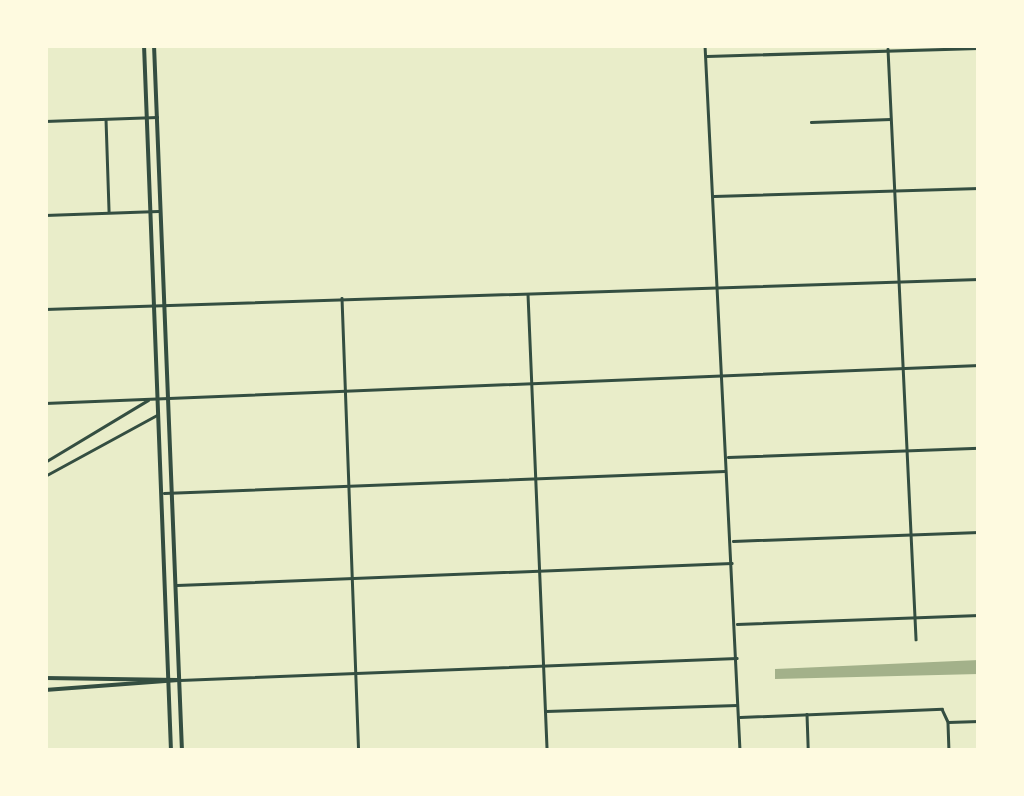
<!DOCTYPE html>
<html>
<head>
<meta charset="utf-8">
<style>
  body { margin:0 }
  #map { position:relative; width:1024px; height:796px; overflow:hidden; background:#e9edc9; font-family:Manrope,sans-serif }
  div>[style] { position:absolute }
  .water>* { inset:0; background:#a3b18a }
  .minor>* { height:2.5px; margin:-1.25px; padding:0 1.25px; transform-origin:1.25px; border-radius:1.25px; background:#344e41 }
  .secondary>* { height:4px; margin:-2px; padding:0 2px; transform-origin:2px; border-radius:2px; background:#344e41 }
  span { translate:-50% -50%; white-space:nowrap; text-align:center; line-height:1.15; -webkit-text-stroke:8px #fefae0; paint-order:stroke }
  .frame { position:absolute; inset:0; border:48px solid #fefae0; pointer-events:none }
</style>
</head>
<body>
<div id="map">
  <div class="water">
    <div style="clip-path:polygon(979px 660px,979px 674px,775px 679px,775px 669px)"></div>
  </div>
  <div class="minor">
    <div style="left:705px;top:45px;width:707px;rotate:87.16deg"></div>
    <div style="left:888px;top:49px;width:591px;rotate:87.28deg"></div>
    <div style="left:707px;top:56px;width:271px;rotate:-1.7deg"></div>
    <div style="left:106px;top:119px;width:92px;rotate:88.1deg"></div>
    <div style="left:45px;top:121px;width:112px;rotate:-2deg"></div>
    <div style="left:811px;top:122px;width:79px;rotate:-2.2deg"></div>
    <div style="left:714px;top:196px;width:265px;rotate:-1.7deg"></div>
    <div style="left:45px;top:215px;width:113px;rotate:-2deg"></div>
    <div style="left:528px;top:294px;width:457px;rotate:87.6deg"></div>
    <div style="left:342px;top:298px;width:453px;rotate:87.9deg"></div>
    <div style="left:45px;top:309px;width:934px;rotate:-1.84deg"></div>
    <div style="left:45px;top:403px;width:935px;rotate:-2.33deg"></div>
    <div style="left:728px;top:457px;width:251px;rotate:-2.1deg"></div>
    <div style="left:45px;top:462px;width:120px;rotate:-31deg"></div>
    <div style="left:45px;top:476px;width:128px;rotate:-28.6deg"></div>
    <div style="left:164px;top:493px;width:561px;rotate:-2.25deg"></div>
    <div style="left:733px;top:541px;width:246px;rotate:-2.1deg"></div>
    <div style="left:177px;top:585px;width:555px;rotate:-2.27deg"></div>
    <div style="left:737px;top:624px;width:242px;rotate:-2.1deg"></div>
    <div style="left:180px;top:680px;width:557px;rotate:-2.26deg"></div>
    <div style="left:546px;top:711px;width:191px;rotate:-1.8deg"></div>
    <div style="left:807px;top:714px;width:37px;rotate:88deg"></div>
    <div style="left:740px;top:717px;width:202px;rotate:-2.3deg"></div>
    <div style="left:942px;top:709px;width:14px;rotate:65deg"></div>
    <div style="left:948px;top:722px;width:31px;rotate:-2deg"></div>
    <div style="left:948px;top:723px;width:28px;rotate:88deg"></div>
    <div style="left:727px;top:751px;width:13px"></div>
  </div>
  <div class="secondary">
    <div style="left:144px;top:45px;width:707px;rotate:87.81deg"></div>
    <div style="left:154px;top:45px;width:707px;rotate:87.73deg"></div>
    <div style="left:45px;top:678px;width:133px;rotate:0.9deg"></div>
    <div style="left:45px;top:690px;width:134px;rotate:-4.3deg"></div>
  </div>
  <div class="frame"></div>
</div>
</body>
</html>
